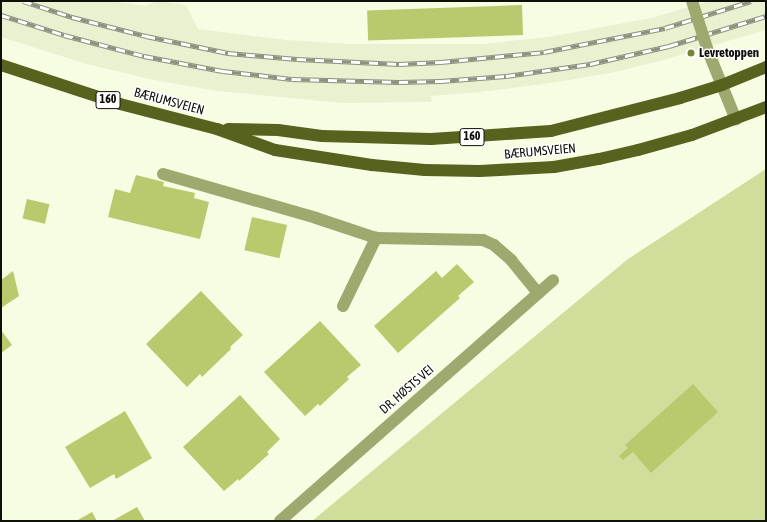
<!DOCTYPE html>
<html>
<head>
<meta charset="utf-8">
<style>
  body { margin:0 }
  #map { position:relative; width:767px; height:522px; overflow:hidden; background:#f7fde3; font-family:"Asap Condensed",sans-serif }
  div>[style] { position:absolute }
  .built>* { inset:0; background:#e9f1d0 }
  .green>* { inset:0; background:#cfde9a }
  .building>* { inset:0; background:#b7ca6d; transform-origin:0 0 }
  .lane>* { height:12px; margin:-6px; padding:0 6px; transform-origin:6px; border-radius:6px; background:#9daa6f }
  .street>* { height:12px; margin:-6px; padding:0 6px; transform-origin:6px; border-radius:6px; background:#9daa6f }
  .primary>* { height:12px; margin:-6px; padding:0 6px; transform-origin:6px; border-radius:6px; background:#57621f }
  .rail>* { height:4.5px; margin-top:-2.25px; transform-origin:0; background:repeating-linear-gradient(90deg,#fff 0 9px,#8d9280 0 18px); box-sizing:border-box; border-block:1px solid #8d9280 }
  .street-bridge>* { height:12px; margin:-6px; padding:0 6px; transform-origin:6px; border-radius:6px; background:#9daa6f }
  .dots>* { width:11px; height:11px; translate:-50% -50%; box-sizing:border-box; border:2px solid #fff; border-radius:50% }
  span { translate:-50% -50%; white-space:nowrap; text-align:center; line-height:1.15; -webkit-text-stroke:3px #fff; paint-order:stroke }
  .shield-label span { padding:1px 3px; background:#fff; border:1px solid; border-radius:3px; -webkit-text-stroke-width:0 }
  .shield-label { font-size:12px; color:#0f1109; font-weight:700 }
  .poi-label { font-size:13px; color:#0f1109; font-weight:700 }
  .left { translate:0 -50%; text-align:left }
  .street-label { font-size:13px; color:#0f1109 }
  .frame { position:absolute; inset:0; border:2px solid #0f1109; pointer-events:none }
</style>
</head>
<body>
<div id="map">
  <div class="built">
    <div style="clip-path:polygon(1px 1px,109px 1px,146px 6px,157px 1px,186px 5px,198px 29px,287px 40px,348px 44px,483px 44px,549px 37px,651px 18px,709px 1px,766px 1px,766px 30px,660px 61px,610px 73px,551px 83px,480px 92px,431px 96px,432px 102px,343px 103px,218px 91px,154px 80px,87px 64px,1px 37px)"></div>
  </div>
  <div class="green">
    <div style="clip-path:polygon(766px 169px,766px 521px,312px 521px,628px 259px)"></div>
  </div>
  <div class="building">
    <div style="left:522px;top:5px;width:30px;height:155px;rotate:88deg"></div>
    <div style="clip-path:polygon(136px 175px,164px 182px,163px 186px,195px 193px,194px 198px,209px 202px,200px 239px,108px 217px,115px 189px,130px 193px)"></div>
    <div style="left:27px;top:199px;width:23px;height:20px;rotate:13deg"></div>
    <div style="left:252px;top:217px;width:36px;height:34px;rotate:13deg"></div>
    <div style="clip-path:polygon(457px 264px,474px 282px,458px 296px,460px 298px,398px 353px,374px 326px,436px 271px,442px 278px)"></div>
    <div style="clip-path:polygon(13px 271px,19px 296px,1px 308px,1px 280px)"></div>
    <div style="clip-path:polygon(201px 291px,243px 335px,230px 347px,231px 349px,202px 377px,200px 374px,187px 387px,146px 344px)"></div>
    <div style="clip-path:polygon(320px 321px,361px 365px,347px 377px,349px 379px,320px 406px,318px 404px,305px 416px,264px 372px)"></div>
    <div style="clip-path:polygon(1px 330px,12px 345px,1px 353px)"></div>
    <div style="clip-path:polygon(693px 384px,718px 412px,651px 473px,633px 452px,623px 460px,619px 456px,628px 448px,625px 445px)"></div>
    <div style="clip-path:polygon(240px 395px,280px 439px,267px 452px,269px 454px,239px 481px,238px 479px,224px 491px,183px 447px)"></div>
    <div style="clip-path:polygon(125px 411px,152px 458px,116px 479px,114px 474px,90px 488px,65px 447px)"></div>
    <div style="clip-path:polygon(137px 507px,145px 521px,112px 521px)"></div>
    <div style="clip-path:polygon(92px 512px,97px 521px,76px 521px)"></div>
  </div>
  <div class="lane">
    <div style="left:163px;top:174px;width:159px;rotate:16deg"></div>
    <div style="left:316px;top:218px;width:63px;rotate:18.4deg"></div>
    <div style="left:376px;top:238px;width:107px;rotate:1.1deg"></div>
    <div style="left:483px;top:240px;width:12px;rotate:24deg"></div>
    <div style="left:494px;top:245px;width:23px;rotate:41deg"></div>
    <div style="left:511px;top:260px;width:43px;rotate:50.7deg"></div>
    <div style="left:343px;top:306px;width:76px;rotate:-64.1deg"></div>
  </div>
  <div class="street">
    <div style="left:708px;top:51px;width:74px;rotate:67.9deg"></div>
    <div style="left:280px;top:521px;width:364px;rotate:-41.4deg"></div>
  </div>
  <div class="primary">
    <div style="left:1px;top:65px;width:125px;rotate:18.1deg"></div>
    <div style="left:120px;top:104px;width:100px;rotate:14.5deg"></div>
    <div style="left:217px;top:129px;width:62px;rotate:19.9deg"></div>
    <div style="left:275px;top:150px;width:98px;rotate:8.8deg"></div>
    <div style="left:372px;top:165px;width:53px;rotate:5.4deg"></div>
    <div style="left:425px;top:170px;width:55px;rotate:1deg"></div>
    <div style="left:480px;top:171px;width:74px;rotate:-3.1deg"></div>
    <div style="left:554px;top:167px;width:46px;rotate:-10.1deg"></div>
    <div style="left:599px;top:159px;width:40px;rotate:-13deg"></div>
    <div style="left:638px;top:150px;width:56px;rotate:-15.5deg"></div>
    <div style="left:692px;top:135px;width:79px;rotate:-20.7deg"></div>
    <div style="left:228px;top:129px;width:50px;rotate:1.1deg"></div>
    <div style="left:278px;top:130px;width:44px;rotate:7.8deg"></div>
    <div style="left:322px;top:136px;width:109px;rotate:1.6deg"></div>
    <div style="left:431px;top:139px;width:120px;rotate:-3.8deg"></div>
    <div style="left:551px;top:131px;width:133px;rotate:-14.3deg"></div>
    <div style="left:680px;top:98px;width:44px;rotate:-17.2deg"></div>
    <div style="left:722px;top:85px;width:48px;rotate:-22.2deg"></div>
  </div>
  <div class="rail">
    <div style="left:23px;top:1px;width:52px;rotate:18.1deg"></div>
    <div style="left:72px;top:17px;width:76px;rotate:14.4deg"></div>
    <div style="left:146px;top:36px;width:84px;rotate:11.7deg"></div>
    <div style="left:228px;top:53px;width:69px;rotate:5deg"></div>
    <div style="left:297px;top:59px;width:102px;rotate:2.8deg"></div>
    <div style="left:399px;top:64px;width:42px;rotate:-2.7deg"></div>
    <div style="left:441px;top:62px;width:103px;rotate:-5.5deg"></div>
    <div style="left:544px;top:52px;width:123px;rotate:-11.2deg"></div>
    <div style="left:665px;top:28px;width:90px;rotate:-17.4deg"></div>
    <div style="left:1px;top:15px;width:66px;rotate:17.6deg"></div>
    <div style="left:64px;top:35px;width:83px;rotate:14.7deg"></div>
    <div style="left:144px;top:56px;width:80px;rotate:10.8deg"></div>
    <div style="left:223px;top:71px;width:69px;rotate:6.6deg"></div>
    <div style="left:292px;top:79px;width:107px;rotate:1.6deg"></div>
    <div style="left:399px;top:82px;width:42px;rotate:-1.4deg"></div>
    <div style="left:441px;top:81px;width:65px;rotate:-4.4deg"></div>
    <div style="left:506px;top:76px;width:85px;rotate:-8.1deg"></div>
    <div style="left:590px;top:64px;width:81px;rotate:-12.8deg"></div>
    <div style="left:669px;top:46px;width:102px;rotate:-17.2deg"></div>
  </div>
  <div class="street-bridge">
    <div style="left:692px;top:1px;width:52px;rotate:72.3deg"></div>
  </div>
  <div class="dots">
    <div style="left:691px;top:53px;background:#778634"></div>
  </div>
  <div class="shield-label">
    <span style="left:108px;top:100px">160</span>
    <span style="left:472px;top:137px">160</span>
  </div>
  <div class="poi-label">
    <span class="left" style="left:699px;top:53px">Levretoppen</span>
  </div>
  <div class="street-label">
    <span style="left:169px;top:102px;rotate:15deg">BÆRUMSVEIEN</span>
    <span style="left:540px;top:152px;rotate:-5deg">BÆRUMSVEIEN</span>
    <span style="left:407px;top:390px;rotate:-41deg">DR. HØSTS VEI</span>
  </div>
  <div class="frame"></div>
</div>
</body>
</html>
